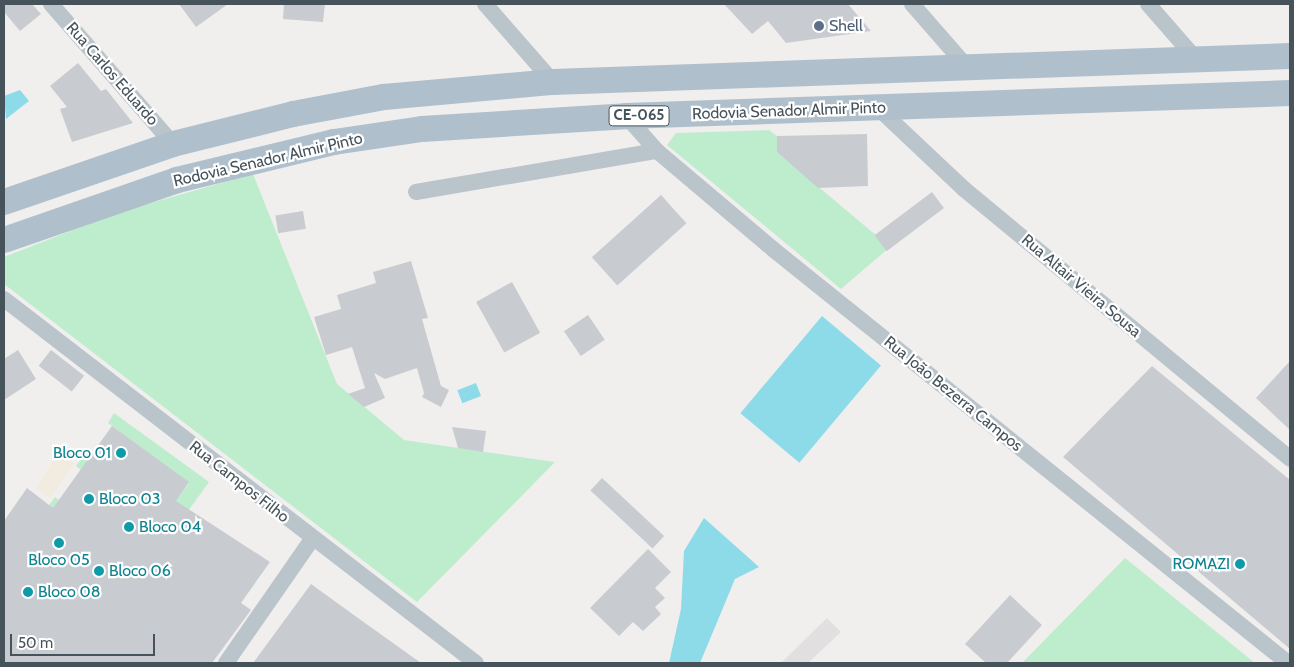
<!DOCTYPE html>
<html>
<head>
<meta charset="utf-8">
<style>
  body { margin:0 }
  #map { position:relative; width:1294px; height:667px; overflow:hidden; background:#f1eeee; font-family:Cabin,sans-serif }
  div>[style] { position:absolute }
  .education>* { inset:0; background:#e2dfe0 }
  .green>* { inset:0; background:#beedcd }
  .sand>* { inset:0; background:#f2ebdf; transform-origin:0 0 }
  .water>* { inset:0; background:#8ddbe9; transform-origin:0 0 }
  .building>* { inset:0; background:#c8ccd1; transform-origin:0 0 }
  .minor>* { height:16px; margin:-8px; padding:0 8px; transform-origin:8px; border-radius:8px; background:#bac4cb }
  .primary>* { height:26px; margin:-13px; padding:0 13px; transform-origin:13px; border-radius:13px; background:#afc0cc }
  .dots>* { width:14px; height:14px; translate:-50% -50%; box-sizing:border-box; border:2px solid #fff; border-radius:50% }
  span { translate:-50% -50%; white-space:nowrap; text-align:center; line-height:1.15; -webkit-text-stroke:4.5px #fff; paint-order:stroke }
  .shield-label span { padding:1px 4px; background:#fff; border:1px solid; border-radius:4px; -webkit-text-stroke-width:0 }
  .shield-label { font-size:15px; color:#47535b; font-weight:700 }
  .service-label { font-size:16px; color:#4e5e75 }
  .left { translate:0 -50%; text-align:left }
  .street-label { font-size:16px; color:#47535b }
  .culture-label { font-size:16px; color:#0d838f }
  .right { translate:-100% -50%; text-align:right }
  .frame { position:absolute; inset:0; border:5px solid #47535b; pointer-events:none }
  .scale { position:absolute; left:10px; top:634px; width:145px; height:22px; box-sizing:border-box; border:2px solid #47535b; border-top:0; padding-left:6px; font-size:15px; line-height:18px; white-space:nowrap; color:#47535b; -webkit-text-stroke:4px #fff; paint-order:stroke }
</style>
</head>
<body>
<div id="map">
  <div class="education">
    <div style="clip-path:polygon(827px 618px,841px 632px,808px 663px,781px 663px)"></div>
  </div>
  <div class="green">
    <div style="clip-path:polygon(769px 130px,777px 136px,777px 152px,890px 247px,841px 289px,667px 145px,676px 133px)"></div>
    <div style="clip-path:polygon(253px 174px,337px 384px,404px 440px,555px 462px,417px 602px,4px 284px,4px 257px,119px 212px)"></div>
    <div style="clip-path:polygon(114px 413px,209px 482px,79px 663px,64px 663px,4px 621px,4px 596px,75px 648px,37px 575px,4px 550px,4px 537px,19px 548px,55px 497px,138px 556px,159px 526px,76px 466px,88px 450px,169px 510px,189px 483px,108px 423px)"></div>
    <div style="clip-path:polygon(1125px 558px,1255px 663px,1022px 663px)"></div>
  </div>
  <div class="sand">
    <div style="left:59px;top:453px;width:18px;height:42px;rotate:34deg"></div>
  </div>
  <div class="water">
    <div style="clip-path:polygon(20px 90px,29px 101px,6px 119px,4px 96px)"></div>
    <div style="left:822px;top:316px;width:77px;height:127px;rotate:40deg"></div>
    <div style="left:476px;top:383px;width:14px;height:20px;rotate:69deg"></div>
    <div style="clip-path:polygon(704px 518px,759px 567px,735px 579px,700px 663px,669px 663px,681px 609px,684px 551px)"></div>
  </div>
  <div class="building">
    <div style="clip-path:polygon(4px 4px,32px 4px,41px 14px,20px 31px,4px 12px)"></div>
    <div style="clip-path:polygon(179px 4px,228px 4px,196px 27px)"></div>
    <div style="clip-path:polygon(284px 4px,325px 4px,323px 22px,283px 19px)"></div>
    <div style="clip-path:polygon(724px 4px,848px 4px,871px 31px,786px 43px,768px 21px,752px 34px)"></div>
    <div style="clip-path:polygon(78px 63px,101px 91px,106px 89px,133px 123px,72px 142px,60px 109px,67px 107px,50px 86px)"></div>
    <div style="clip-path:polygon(867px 134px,868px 186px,818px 188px,777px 152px,777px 136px)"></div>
    <div style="left:932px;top:192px;width:20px;height:72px;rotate:53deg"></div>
    <div style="left:661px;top:195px;width:38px;height:93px;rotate:48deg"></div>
    <div style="left:303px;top:211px;width:18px;height:28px;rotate:81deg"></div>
    <div style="clip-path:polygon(411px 261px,428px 318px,422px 319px,441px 386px,449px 390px,441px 407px,422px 397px,424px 393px,417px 368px,385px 379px,374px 373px,385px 398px,364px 407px,348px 394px,365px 388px,352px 347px,326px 355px,314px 317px,341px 309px,337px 295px,376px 283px,373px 272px)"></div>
    <div style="left:512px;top:282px;width:58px;height:41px;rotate:61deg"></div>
    <div style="left:588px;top:315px;width:30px;height:29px;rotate:56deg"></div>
    <div style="clip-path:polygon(18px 350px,36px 379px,4px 400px,4px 359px)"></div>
    <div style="left:51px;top:350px;width:42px;height:20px;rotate:38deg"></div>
    <div style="clip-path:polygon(1290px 361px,1290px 430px,1256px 398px)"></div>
    <div style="clip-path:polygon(1152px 366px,1290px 480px,1290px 649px,1063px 457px)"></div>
    <div style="clip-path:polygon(112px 426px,189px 482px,176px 501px,270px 562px,241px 603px,251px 610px,212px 663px,4px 663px,4px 521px,27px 488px,53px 508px)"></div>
    <div style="clip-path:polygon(452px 427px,486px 431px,483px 452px,458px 448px)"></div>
    <div style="left:602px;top:478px;width:85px;height:17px;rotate:43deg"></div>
    <div style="clip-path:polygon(648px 549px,671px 572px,655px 588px,665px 598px,655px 607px,661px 614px,643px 631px,633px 622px,619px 636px,590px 608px)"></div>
    <div style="clip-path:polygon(311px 584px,358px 618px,421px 663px,253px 663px)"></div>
    <div style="clip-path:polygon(1010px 595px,1042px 625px,1007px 663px,986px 663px,965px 644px)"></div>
  </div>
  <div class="minor">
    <div style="left:51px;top:4px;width:186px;rotate:48.9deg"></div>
    <div style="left:485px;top:4px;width:103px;rotate:48.9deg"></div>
    <div style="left:912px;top:4px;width:82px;rotate:48.9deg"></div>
    <div style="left:1148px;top:4px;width:73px;rotate:48.9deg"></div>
    <div style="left:878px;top:108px;width:118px;rotate:43.3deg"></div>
    <div style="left:964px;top:189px;width:423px;rotate:39.6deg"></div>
    <div style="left:626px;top:116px;width:47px;rotate:48.5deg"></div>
    <div style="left:657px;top:151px;width:153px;rotate:40.2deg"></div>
    <div style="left:774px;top:250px;width:659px;rotate:38.78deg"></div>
    <div style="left:416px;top:192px;width:244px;rotate:-9.7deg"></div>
    <div style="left:4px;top:299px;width:596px;rotate:37.64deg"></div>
    <div style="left:226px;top:663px;width:152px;rotate:-55.2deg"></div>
  </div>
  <div class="primary">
    <div style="left:4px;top:202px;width:179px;rotate:-18.9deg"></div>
    <div style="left:173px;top:144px;width:124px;rotate:-14deg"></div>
    <div style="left:293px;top:114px;width:93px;rotate:-10.6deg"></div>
    <div style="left:384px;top:97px;width:170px;rotate:-5.1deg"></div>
    <div style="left:553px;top:82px;width:737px;rotate:-2.02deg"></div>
    <div style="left:4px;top:240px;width:183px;rotate:-19.1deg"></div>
    <div style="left:177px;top:180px;width:162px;rotate:-13.6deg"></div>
    <div style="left:334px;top:142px;width:89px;rotate:-8.4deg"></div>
    <div style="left:422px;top:129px;width:204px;rotate:-3.6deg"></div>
    <div style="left:626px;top:116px;width:664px;rotate:-1.98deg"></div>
  </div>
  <div class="dots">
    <div style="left:819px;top:26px;background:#5c6f8a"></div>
    <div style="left:121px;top:453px;background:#0f9aa8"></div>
    <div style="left:89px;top:499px;background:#0f9aa8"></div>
    <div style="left:129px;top:527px;background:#0f9aa8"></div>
    <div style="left:59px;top:543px;background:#0f9aa8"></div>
    <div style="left:1240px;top:564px;background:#0f9aa8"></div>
    <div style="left:99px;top:571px;background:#0f9aa8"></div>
    <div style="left:28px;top:592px;background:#0f9aa8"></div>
  </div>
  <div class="shield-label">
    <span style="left:639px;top:116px">CE-065</span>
  </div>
  <div class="service-label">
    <span class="left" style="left:829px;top:26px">Shell</span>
  </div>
  <div class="street-label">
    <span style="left:112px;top:74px;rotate:49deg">Rua Carlos Eduardo</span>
    <span style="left:789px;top:111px;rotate:-2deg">Rodovia Senador Almir Pinto</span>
    <span style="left:268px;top:160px;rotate:-13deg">Rodovia Senador Almir Pinto</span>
    <span style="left:1081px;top:286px;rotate:40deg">Rua Altair Vieira Sousa</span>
    <span style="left:953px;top:394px;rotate:39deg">Rua João Bezerra Campos</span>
    <span style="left:239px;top:482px;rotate:38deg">Rua Campos Filho</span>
  </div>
  <div class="culture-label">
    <span class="right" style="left:111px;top:453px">Bloco 01</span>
    <span class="left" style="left:99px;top:499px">Bloco 03</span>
    <span class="left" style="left:139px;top:527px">Bloco 04</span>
    <span style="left:59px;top:560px">Bloco 05</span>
    <span class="right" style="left:1230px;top:564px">ROMAZI</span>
    <span class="left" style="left:109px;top:571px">Bloco 06</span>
    <span class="left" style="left:38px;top:592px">Bloco 08</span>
  </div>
  <div class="frame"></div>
  <div class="scale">50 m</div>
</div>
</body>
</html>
